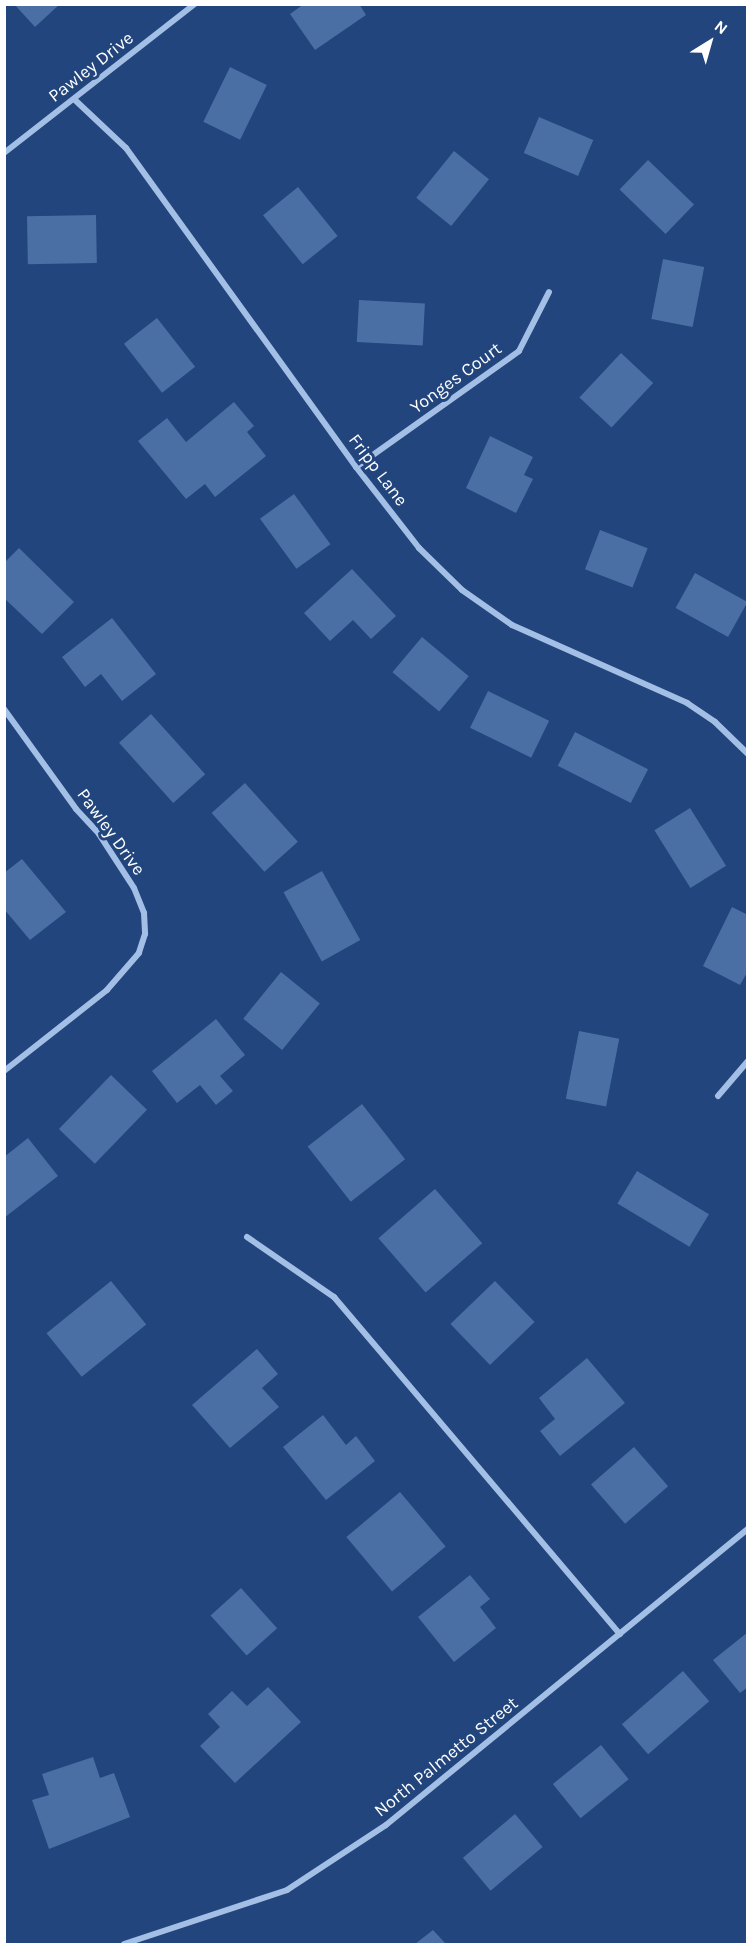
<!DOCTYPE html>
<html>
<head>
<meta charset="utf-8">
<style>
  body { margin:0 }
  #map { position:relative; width:752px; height:1949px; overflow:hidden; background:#21457c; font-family:Karla,sans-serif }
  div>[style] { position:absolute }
  .building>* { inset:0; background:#496fa5; transform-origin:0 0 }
  .minor>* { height:6px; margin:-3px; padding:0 3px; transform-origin:3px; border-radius:3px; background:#a3bfe6 }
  span { translate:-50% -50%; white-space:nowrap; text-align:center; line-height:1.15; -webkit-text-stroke:6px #21457c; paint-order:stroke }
  .street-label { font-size:18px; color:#fff }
  .frame { position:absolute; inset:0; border:6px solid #fff; pointer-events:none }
  .north { position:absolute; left:680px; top:12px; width:60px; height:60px; -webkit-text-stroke:4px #21457c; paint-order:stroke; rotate:37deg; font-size:16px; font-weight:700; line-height:24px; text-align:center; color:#fff }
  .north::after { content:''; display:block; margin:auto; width:21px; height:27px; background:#fff; clip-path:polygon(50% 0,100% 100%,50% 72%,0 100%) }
</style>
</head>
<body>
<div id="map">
  <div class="building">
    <div style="clip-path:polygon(14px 4px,60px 4px,35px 27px)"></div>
    <div style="clip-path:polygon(304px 4px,359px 4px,366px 15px,315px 50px,290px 14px)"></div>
    <div style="left:230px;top:67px;width:41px;height:61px;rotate:26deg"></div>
    <div style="left:539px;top:117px;width:59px;height:39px;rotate:23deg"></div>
    <div style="left:454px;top:151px;width:45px;height:60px;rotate:39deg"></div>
    <div style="left:648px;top:160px;width:64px;height:41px;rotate:44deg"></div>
    <div style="left:298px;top:187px;width:63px;height:45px;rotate:51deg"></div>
    <div style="left:96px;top:215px;width:48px;height:69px;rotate:89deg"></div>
    <div style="left:663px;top:259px;width:42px;height:61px;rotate:11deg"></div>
    <div style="left:359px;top:300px;width:66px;height:42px;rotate:3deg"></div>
    <div style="left:157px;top:318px;width:62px;height:42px;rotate:52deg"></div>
    <div style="left:621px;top:353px;width:44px;height:61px;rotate:43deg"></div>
    <div style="clip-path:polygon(234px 402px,254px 426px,247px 432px,266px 456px,215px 497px,205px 484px,186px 499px,138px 441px,167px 418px,186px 442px)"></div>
    <div style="clip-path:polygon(490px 436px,533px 457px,524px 475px,533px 479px,516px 513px,466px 488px)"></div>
    <div style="left:294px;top:494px;width:62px;height:42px;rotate:54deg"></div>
    <div style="left:600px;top:530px;width:51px;height:42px;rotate:21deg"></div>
    <div style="clip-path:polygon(19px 548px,74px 602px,42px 634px,4px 598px,4px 563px)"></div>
    <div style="clip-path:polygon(352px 569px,396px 616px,371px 639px,353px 620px,330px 641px,304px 613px)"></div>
    <div style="left:695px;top:573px;width:60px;height:40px;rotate:29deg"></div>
    <div style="clip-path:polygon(112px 618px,156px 674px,122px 701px,101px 674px,85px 687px,62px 657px)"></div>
    <div style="left:422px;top:637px;width:61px;height:46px;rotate:40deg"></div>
    <div style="left:488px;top:691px;width:68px;height:41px;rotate:26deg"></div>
    <div style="left:151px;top:714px;width:81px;height:43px;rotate:48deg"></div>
    <div style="left:575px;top:732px;width:82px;height:38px;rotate:27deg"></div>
    <div style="left:245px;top:783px;width:79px;height:45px;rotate:48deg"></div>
    <div style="left:690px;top:808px;width:68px;height:42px;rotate:58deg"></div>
    <div style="clip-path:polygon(22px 859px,66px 912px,30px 940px,4px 909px,4px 873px)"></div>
    <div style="left:322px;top:871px;width:79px;height:44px;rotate:61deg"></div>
    <div style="clip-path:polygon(732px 907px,748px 915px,748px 971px,740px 985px,703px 966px)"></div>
    <div style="left:281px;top:972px;width:50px;height:60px;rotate:39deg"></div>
    <div style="clip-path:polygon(216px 1019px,245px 1055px,220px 1076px,233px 1091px,216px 1105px,200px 1085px,177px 1103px,152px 1071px)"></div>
    <div style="left:579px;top:1031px;width:41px;height:69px;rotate:11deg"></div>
    <div style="left:111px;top:1075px;width:50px;height:75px;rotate:44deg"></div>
    <div style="left:362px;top:1104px;width:70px;height:69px;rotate:52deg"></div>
    <div style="clip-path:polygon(28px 1138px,58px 1176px,4px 1218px,4px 1157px)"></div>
    <div style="left:637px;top:1171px;width:84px;height:38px;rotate:31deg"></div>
    <div style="left:435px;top:1189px;width:72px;height:75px;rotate:49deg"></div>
    <div style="left:111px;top:1281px;width:56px;height:83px;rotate:51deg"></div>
    <div style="left:495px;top:1281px;width:57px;height:62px;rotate:46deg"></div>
    <div style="clip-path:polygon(257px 1349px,278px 1374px,262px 1388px,279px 1407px,230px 1448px,192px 1405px)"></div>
    <div style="clip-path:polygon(587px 1358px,625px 1403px,560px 1456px,540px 1431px,555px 1419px,539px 1398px)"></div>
    <div style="clip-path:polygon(323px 1415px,346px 1445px,356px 1436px,375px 1461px,326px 1500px,283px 1447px)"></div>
    <div style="left:634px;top:1447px;width:52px;height:57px;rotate:49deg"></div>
    <div style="left:400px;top:1492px;width:71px;height:70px;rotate:50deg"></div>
    <div style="clip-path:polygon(470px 1575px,490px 1599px,480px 1607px,496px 1628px,454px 1662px,418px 1617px)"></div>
    <div style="left:241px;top:1588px;width:54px;height:41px;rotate:48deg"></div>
    <div style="clip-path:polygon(748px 1632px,748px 1687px,740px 1693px,713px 1660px)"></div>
    <div style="left:683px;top:1671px;width:40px;height:81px;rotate:49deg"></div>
    <div style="clip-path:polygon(268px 1687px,301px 1722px,235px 1783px,200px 1746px,220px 1727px,208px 1714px,232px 1691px,247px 1706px)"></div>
    <div style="left:601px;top:1745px;width:44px;height:62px;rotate:51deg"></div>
    <div style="clip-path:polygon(93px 1757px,100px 1778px,114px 1773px,130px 1817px,49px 1849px,32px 1800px,49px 1795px,42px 1774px)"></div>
    <div style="left:515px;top:1814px;width:43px;height:68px;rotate:50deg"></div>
    <div style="clip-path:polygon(433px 1930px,446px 1944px,415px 1944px)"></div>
  </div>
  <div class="minor">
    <div style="left:75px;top:100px;width:70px;rotate:43.3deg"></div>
    <div style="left:126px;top:148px;width:393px;rotate:54.2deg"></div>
    <div style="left:356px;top:467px;width:103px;rotate:52.1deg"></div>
    <div style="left:419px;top:548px;width:60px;rotate:44.3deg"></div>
    <div style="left:462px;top:590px;width:61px;rotate:35deg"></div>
    <div style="left:512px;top:625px;width:192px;rotate:24deg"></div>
    <div style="left:687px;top:703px;width:34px;rotate:34deg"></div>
    <div style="left:715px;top:722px;width:46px;rotate:44.1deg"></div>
    <div style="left:4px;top:153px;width:242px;rotate:-38deg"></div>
    <div style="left:356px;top:467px;width:200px;rotate:-35.4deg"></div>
    <div style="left:519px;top:351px;width:66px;rotate:-63deg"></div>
    <div style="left:4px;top:709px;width:123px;rotate:54.2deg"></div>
    <div style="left:76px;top:809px;width:34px;rotate:47deg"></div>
    <div style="left:99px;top:834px;width:64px;rotate:57.1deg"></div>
    <div style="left:134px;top:888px;width:27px;rotate:68deg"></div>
    <div style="left:144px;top:913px;width:21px;rotate:87deg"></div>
    <div style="left:145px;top:934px;width:20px;rotate:108deg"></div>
    <div style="left:139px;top:953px;width:49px;rotate:130.9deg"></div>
    <div style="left:107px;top:990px;width:131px;rotate:141.8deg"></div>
    <div style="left:718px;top:1096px;width:46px;rotate:-49.4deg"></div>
    <div style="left:247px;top:1237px;width:106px;rotate:34.6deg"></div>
    <div style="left:334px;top:1297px;width:442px;rotate:49.7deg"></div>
    <div style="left:124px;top:1944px;width:172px;rotate:-18.3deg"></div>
    <div style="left:287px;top:1890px;width:118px;rotate:-33.3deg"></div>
    <div style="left:386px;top:1825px;width:468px;rotate:-39.3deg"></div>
  </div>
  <div class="street-label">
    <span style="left:91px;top:67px;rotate:-38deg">Pawley Drive</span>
    <span style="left:456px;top:378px;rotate:-36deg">Yonges Court</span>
    <span style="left:378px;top:470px;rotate:53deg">Fripp Lane</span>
    <span style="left:111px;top:832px;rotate:54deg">Pawley Drive</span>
    <span style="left:446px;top:1757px;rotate:-39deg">North Palmetto Street</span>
  </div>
  <div class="frame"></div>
  <div class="north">N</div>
</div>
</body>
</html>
